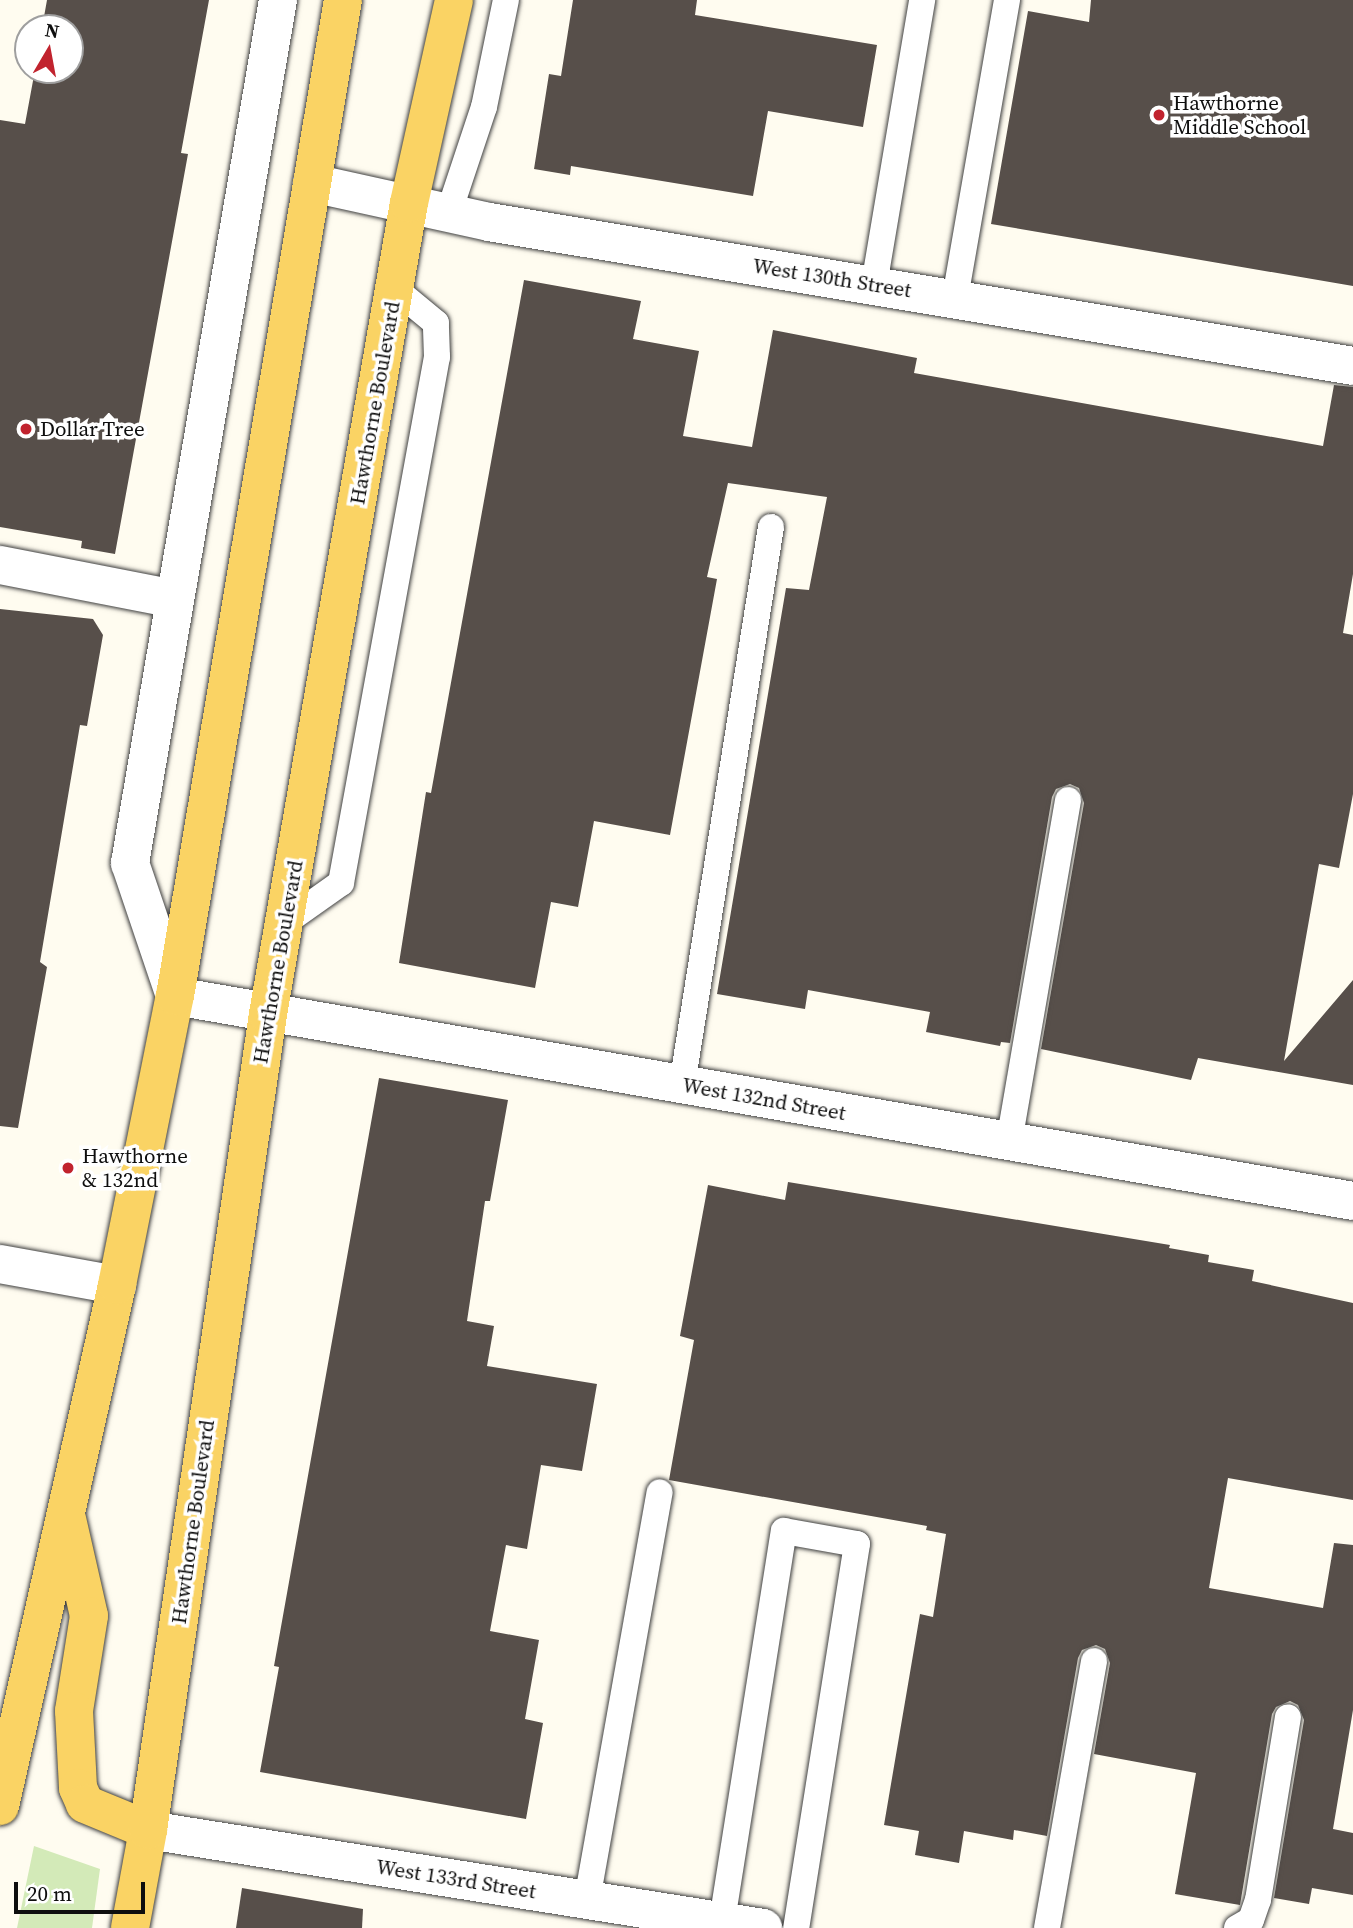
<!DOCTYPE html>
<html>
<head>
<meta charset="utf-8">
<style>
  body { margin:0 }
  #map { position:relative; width:1353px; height:1928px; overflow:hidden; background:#fffcf0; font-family:"Source Serif 4",serif }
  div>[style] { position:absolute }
  .green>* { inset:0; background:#d3eab8 }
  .building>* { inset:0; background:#574f4a }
  .roads { filter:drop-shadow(0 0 2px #414141) drop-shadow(0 0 2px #414141) }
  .service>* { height:26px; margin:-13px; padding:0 13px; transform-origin:13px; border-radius:13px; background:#fff }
  .minor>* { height:38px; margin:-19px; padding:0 19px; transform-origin:19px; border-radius:19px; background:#fff }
  .primary>* { height:38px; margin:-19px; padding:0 19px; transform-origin:19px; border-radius:19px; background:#fad364 }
  .dots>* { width:19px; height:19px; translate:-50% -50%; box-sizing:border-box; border:4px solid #fff; border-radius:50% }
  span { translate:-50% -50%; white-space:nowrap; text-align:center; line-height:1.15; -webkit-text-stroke:7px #fff; paint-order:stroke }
  .poi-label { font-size:21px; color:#0e0e0e }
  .left { translate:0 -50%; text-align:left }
  .street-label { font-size:21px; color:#0e0e0e }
  .north { position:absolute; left:14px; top:14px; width:70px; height:70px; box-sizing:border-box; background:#fff; border:2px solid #9f9f9f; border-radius:50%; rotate:10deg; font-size:19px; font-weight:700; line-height:28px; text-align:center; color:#0e0e0e }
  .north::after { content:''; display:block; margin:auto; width:24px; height:32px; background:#c1232e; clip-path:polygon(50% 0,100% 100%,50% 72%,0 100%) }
  .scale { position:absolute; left:14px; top:1882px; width:131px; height:32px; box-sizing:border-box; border:4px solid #0e0e0e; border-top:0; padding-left:9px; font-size:21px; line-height:24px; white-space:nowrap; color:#0e0e0e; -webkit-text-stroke:5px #fff; paint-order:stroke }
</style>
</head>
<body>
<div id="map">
  <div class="green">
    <div style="clip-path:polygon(34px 1846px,100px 1869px,92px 1928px,17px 1928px)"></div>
  </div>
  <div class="building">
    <div style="clip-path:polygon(47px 0,209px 0,181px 153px,188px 154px,115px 554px,81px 548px,82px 541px,0 527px,0 120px,25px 124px,35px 70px,70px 70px,70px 28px,42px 28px)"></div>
    <div style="clip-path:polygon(573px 0,697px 0,695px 15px,877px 45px,863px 127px,768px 111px,753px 196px,571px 166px,570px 175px,534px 169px,549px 74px,561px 76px)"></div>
    <div style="clip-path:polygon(1091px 0,1353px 0,1353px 286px,991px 224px,1028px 11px,1089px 22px)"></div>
    <div style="clip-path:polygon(524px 280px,641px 301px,633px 339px,699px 351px,683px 436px,752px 447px,773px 330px,917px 358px,914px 373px,1323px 446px,1334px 385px,1353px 387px,1353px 574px,1343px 633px,1353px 635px,1353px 794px,1339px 868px,1319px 864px,1284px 1061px,1353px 980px,1353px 1085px,1198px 1058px,1191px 1080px,1041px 1049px,1084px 803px,1079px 788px,1070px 784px,1056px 789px,1052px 797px,1010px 1043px,1001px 1042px,1000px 1046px,926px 1032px,930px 1012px,808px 990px,805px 1009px,717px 994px,786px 588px,809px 590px,827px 497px,728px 483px,707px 577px,717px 579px,670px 835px,594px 821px,578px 907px,551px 902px,535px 988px,399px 963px,426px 792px,431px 793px)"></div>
    <div style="clip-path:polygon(0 609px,93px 619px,103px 635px,87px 726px,80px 725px,40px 962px,47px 967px,18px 1128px,0 1126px)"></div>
    <div style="clip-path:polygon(379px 1078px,508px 1100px,490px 1201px,485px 1201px,467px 1321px,494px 1326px,487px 1366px,597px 1384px,582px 1471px,541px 1465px,527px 1549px,506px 1545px,490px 1631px,539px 1640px,525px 1719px,543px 1723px,526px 1819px,260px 1772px,279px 1667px,274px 1666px)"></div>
    <div style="clip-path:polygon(788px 1182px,1170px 1245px,1169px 1248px,1209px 1255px,1208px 1262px,1254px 1270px,1252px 1281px,1353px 1303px,1353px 1500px,1228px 1478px,1209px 1588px,1323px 1608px,1334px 1543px,1353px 1545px,1353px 1710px,1333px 1829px,1353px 1833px,1353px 1895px,1312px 1888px,1309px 1904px,1274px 1898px,1304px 1720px,1298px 1705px,1290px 1701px,1276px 1707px,1272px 1714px,1240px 1905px,1175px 1894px,1196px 1773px,1094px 1754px,1110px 1663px,1105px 1649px,1096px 1645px,1082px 1650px,1078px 1658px,1047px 1836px,1014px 1830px,1013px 1840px,964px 1831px,959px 1863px,915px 1855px,919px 1831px,884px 1825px,920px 1614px,933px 1617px,946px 1534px,926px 1530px,927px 1526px,669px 1480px,694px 1340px,680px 1336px,708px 1185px,785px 1200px)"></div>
    <div style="clip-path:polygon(242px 1888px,363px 1909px,362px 1928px,236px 1928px)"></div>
  </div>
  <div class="roads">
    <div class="service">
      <div style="left:448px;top:215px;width:114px;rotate:-71.6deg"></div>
      <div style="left:484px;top:107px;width:109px;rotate:-78.4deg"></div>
      <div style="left:874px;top:285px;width:289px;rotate:-80.4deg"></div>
      <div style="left:955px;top:298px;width:303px;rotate:-80.1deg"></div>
      <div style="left:283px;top:924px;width:71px;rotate:-35.3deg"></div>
      <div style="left:341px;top:883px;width:535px;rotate:-79.66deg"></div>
      <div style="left:437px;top:357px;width:34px;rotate:-92deg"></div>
      <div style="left:436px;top:323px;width:53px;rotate:-140.3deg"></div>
      <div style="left:682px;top:1085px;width:565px;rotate:-80.94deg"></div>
      <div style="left:1009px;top:1142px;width:347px;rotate:-80.2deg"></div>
      <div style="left:587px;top:1900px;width:414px;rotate:-79.9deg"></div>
      <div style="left:722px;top:1921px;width:395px;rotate:-81deg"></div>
      <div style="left:784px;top:1531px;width:74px;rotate:10.1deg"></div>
      <div style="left:857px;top:1544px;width:389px;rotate:99deg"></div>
      <div style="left:1047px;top:1928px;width:271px;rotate:-80deg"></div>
      <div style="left:1237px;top:1928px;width:16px;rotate:-30deg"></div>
      <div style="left:1251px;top:1920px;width:21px;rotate:-71deg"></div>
      <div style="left:1258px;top:1900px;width:185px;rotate:-80.7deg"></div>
    </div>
    <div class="minor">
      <div style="left:278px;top:0;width:876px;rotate:99.73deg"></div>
      <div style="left:130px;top:863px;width:140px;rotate:71.3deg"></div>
      <div style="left:175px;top:996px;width:1196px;rotate:9.87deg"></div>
      <div style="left:312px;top:183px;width:181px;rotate:12.4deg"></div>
      <div style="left:489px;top:222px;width:876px;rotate:9.46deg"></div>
      <div style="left:0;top:565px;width:178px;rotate:11deg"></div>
      <div style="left:0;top:1264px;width:119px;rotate:10.2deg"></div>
      <div style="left:148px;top:1830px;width:623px;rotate:9.05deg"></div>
    </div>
    <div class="primary">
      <div style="left:67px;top:1519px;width:99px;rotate:77.2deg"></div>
      <div style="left:89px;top:1616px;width:96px;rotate:99deg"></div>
      <div style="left:74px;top:1711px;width:77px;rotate:87deg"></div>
      <div style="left:78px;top:1788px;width:17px;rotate:66deg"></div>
      <div style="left:85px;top:1804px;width:68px;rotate:22.4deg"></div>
      <div style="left:0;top:1806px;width:534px;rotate:-77.34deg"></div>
      <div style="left:117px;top:1285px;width:295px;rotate:-78.7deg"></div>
      <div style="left:175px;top:996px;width:1010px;rotate:-80.43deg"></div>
      <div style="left:130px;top:1928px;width:100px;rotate:-79.6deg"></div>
      <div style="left:148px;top:1830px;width:825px;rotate:-81.63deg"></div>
      <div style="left:268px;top:1014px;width:823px;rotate:-80.14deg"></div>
      <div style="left:409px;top:203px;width:208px;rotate:-77.5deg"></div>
    </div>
  </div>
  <div class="dots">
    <div style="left:1159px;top:115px;background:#c1232e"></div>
    <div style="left:26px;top:429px;background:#c1232e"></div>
    <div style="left:68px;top:1168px;background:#c1232e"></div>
  </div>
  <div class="poi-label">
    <span class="left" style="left:1173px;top:115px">Hawthorne<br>Middle School</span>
    <span class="left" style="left:40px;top:429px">Dollar Tree</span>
    <span class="left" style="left:82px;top:1168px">Hawthorne<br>&amp; 132nd</span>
  </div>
  <div class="street-label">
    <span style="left:832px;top:278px;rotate:9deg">West 130th Street</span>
    <span style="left:375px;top:403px;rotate:-80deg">Hawthorne Boulevard</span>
    <span style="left:278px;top:962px;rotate:-80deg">Hawthorne Boulevard</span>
    <span style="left:764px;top:1099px;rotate:10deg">West 132nd Street</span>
    <span style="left:193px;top:1522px;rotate:-82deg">Hawthorne Boulevard</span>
    <span style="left:456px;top:1879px;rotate:9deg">West 133rd Street</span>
  </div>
  <div class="north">N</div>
  <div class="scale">20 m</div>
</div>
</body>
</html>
